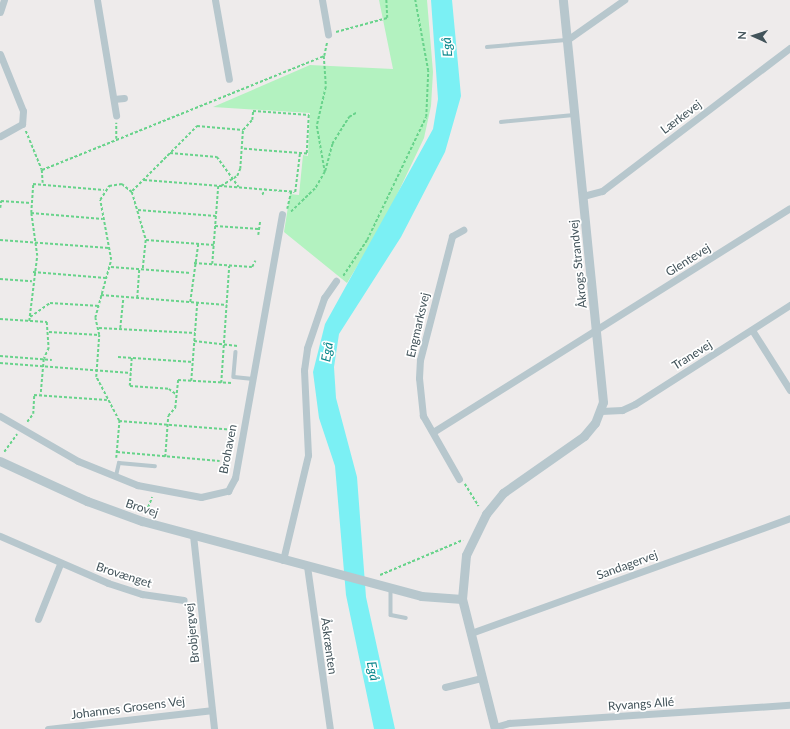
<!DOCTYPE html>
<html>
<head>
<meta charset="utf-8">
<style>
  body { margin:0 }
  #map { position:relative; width:790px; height:729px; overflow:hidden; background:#eeebeb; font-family:Lato,sans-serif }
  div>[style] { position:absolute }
  .green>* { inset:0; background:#b3f2c0 }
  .water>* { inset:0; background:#7bf0f4 }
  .path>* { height:1.5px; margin-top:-0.75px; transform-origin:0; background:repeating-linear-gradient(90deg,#68d38b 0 3px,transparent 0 5px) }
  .service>* { height:3.5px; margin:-1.75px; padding:0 1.75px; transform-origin:1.75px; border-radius:1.75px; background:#b7c7cd }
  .minor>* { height:7px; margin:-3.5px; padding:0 3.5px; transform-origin:3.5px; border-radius:3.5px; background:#b7c7cd }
  .tertiary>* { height:9px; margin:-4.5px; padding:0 4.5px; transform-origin:4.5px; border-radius:4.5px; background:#b7c7cd }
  span { translate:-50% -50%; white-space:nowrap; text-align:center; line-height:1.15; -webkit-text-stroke:3.5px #fff; paint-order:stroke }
  .street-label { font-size:12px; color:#42535a }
  .water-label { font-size:13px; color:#048488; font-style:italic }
  .north { position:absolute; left:734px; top:16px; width:40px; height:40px; -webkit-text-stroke:3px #fff; paint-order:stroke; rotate:273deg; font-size:11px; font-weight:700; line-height:16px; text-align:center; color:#42535a }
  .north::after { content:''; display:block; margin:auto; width:14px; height:18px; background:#42535a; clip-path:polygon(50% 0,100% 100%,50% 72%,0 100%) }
</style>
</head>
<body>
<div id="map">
  <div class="green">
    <div style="clip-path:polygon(379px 0,427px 0,433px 72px,431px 106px,424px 138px,384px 222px,347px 283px,284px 232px,290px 194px,299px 195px,303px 155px,308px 156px,310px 113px,213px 107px,310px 65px,393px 69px)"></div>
  </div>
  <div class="water">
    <div style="clip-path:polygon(431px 0,452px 0,461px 96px,445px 152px,401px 237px,339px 334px,334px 367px,336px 398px,357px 477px,366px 597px,395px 729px,374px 729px,346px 595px,335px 466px,319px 418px,313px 372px,325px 324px,433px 129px,438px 99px)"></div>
  </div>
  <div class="path">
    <div style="left:336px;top:32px;width:53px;rotate:-15.4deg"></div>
    <div style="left:387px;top:18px;width:18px;rotate:-93deg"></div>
    <div style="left:324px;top:56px;width:14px;rotate:-78deg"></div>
    <div style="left:26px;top:131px;width:42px;rotate:67.7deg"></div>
    <div style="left:42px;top:170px;width:13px;rotate:86deg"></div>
    <div style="left:116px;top:139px;width:16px;rotate:-90deg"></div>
    <div style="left:170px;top:153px;width:47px;rotate:4.9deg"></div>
    <div style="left:217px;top:157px;width:37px;rotate:54deg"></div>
    <div style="left:42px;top:170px;width:304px;rotate:-22deg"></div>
    <div style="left:324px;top:56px;width:31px;rotate:86deg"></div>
    <div style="left:326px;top:87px;width:40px;rotate:103deg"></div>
    <div style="left:317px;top:126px;width:47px;rotate:80.1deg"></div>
    <div style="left:325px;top:172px;width:20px;rotate:120deg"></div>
    <div style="left:315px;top:189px;width:35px;rotate:136deg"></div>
    <div style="left:325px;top:171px;width:28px;rotate:-75deg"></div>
    <div style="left:332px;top:144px;width:32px;rotate:-58deg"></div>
    <div style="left:349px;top:117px;width:8px;rotate:-30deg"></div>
    <div style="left:144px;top:180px;width:151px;rotate:4.5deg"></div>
    <div style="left:295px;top:192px;width:39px;rotate:-83deg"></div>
    <div style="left:221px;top:186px;width:19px;rotate:-32deg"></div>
    <div style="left:237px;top:176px;width:8px;rotate:-67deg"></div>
    <div style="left:240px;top:169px;width:39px;rotate:-86deg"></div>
    <div style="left:243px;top:130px;width:13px;rotate:-48deg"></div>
    <div style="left:252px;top:120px;width:9px;rotate:-84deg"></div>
    <div style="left:253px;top:111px;width:56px;rotate:4.1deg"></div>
    <div style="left:309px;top:115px;width:39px;rotate:93deg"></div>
    <div style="left:307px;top:154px;width:65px;rotate:-175.6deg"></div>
    <div style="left:132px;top:191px;width:92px;rotate:-45deg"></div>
    <div style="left:197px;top:126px;width:46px;rotate:5deg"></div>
    <div style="left:262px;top:195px;width:7px;rotate:-63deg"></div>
    <div style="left:0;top:208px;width:7px;rotate:-82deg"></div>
    <div style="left:1px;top:201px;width:30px;rotate:4deg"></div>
    <div style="left:287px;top:209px;width:18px;rotate:-77deg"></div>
    <div style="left:138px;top:210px;width:78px;rotate:4.4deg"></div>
    <div style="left:31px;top:213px;width:72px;rotate:4.8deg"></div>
    <div style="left:215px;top:226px;width:44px;rotate:3.9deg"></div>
    <div style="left:258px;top:235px;width:14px;rotate:-82deg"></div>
    <div style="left:0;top:240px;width:109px;rotate:4.2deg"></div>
    <div style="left:146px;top:240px;width:68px;rotate:4.2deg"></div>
    <div style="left:194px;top:263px;width:58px;rotate:3.9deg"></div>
    <div style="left:252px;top:267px;width:7px;rotate:-63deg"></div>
    <div style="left:212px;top:264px;width:78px;rotate:-85.6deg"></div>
    <div style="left:111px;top:267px;width:80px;rotate:4.3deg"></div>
    <div style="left:33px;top:272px;width:73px;rotate:4.7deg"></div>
    <div style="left:343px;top:276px;width:43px;rotate:-56.3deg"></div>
    <div style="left:367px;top:240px;width:136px;rotate:-64.4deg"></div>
    <div style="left:426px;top:117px;width:46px;rotate:-87.5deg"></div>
    <div style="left:428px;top:71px;width:72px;rotate:-100.4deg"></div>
    <div style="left:0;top:279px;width:32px;rotate:4deg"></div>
    <div style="left:101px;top:295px;width:126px;rotate:4.5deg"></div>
    <div style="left:137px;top:298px;width:28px;rotate:-86deg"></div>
    <div style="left:190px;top:302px;width:59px;rotate:-82.1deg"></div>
    <div style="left:30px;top:317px;width:24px;rotate:-35deg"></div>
    <div style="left:50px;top:303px;width:50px;rotate:3.4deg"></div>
    <div style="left:0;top:319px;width:47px;rotate:3.7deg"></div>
    <div style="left:47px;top:322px;width:26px;rotate:86deg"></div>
    <div style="left:49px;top:348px;width:12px;rotate:114deg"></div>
    <div style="left:44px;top:359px;width:36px;rotate:95deg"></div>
    <div style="left:29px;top:321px;width:65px;rotate:-83deg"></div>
    <div style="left:37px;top:256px;width:43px;rotate:-97.9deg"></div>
    <div style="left:31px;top:213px;width:29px;rotate:-86deg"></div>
    <div style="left:33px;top:184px;width:71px;rotate:4.8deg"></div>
    <div style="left:99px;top:328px;width:96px;rotate:3deg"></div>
    <div style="left:120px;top:328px;width:30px;rotate:-84deg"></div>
    <div style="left:49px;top:332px;width:50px;rotate:3.4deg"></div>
    <div style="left:194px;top:341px;width:44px;rotate:6.5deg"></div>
    <div style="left:0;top:356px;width:52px;rotate:4.4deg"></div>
    <div style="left:118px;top:357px;width:75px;rotate:3.8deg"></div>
    <div style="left:132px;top:358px;width:28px;rotate:94deg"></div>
    <div style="left:130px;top:386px;width:39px;rotate:4deg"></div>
    <div style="left:169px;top:389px;width:9px;rotate:36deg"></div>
    <div style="left:0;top:363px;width:131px;rotate:4.4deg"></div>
    <div style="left:191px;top:381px;width:78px;rotate:-85.6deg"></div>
    <div style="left:221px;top:383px;width:117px;rotate:-86.1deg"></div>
    <div style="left:119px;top:421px;width:50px;rotate:-117.6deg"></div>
    <div style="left:96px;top:377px;width:42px;rotate:-85.9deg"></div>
    <div style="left:99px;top:335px;width:17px;rotate:-103deg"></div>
    <div style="left:95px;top:318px;width:60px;rotate:-74.6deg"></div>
    <div style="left:111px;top:260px;width:61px;rotate:-100.4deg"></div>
    <div style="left:100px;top:200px;width:17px;rotate:-57deg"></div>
    <div style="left:109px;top:186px;width:13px;rotate:-9deg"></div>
    <div style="left:122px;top:184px;width:13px;rotate:39deg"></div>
    <div style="left:132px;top:192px;width:50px;rotate:73.7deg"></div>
    <div style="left:146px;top:240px;width:29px;rotate:96deg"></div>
    <div style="left:27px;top:422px;width:10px;rotate:-53deg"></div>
    <div style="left:33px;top:414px;width:19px;rotate:-87deg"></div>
    <div style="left:34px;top:395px;width:73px;rotate:3.9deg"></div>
    <div style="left:4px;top:452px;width:22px;rotate:-54deg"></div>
    <div style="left:117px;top:452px;width:103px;rotate:5deg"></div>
    <div style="left:165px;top:457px;width:41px;rotate:-85.8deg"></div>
    <div style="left:168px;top:416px;width:11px;rotate:-49deg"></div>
    <div style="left:175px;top:408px;width:28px;rotate:-84deg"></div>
    <div style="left:178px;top:380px;width:54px;rotate:3.2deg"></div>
    <div style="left:116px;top:458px;width:37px;rotate:-85deg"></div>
    <div style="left:119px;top:421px;width:117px;rotate:4.4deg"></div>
    <div style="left:465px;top:484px;width:26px;rotate:58deg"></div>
    <div style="left:146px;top:512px;width:16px;rotate:-68deg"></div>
    <div style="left:380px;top:575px;width:90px;rotate:-22.9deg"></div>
  </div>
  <div class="service">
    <div style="left:487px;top:47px;width:79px;rotate:-5.1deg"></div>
    <div style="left:501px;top:122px;width:73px;rotate:-5.5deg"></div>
    <div style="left:236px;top:352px;width:25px;rotate:95deg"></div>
    <div style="left:234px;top:377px;width:19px;rotate:6deg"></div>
    <div style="left:116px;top:476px;width:13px;rotate:-77deg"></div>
    <div style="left:119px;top:463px;width:36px;rotate:5deg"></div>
    <div style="left:391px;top:588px;width:27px;rotate:90deg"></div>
    <div style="left:391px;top:615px;width:15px;rotate:11deg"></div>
  </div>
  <div class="minor">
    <div style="left:97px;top:0;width:117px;rotate:80.6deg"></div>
    <div style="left:215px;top:0;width:80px;rotate:80deg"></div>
    <div style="left:322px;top:0;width:35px;rotate:80deg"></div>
    <div style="left:0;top:12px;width:13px;rotate:-72deg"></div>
    <div style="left:567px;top:40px;width:70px;rotate:-35.1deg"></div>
    <div style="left:0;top:54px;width:61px;rotate:68deg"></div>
    <div style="left:23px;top:111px;width:13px;rotate:94deg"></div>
    <div style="left:22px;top:124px;width:25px;rotate:151deg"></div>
    <div style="left:114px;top:99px;width:10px;rotate:-6deg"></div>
    <div style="left:583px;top:196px;width:20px;rotate:-15deg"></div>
    <div style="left:602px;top:191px;width:236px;rotate:-37.3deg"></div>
    <div style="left:752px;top:330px;width:71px;rotate:57.7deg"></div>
    <div style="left:601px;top:411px;width:21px;rotate:-3deg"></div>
    <div style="left:622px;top:410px;width:14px;rotate:-25deg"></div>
    <div style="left:635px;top:404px;width:184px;rotate:-32.6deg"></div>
    <div style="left:0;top:416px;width:90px;rotate:30deg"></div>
    <div style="left:78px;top:461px;width:64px;rotate:22.1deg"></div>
    <div style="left:137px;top:485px;width:65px;rotate:10.6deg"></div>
    <div style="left:201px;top:497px;width:28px;rotate:-13deg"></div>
    <div style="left:228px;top:491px;width:15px;rotate:-62deg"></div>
    <div style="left:235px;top:478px;width:268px;rotate:-79.9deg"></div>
    <div style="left:433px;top:432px;width:421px;rotate:-32.1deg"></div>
    <div style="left:459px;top:479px;width:73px;rotate:-119.7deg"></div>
    <div style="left:423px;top:416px;width:38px;rotate:-96deg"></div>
    <div style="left:419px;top:378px;width:18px;rotate:-87deg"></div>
    <div style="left:420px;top:360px;width:128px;rotate:-75.5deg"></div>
    <div style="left:452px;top:236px;width:13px;rotate:-29deg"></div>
    <div style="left:193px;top:535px;width:195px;rotate:83.8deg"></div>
    <div style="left:0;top:536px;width:118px;rotate:23.5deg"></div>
    <div style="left:108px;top:583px;width:36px;rotate:18deg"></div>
    <div style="left:142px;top:594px;width:42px;rotate:8.1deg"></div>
    <div style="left:283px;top:560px;width:108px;rotate:-76.6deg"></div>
    <div style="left:308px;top:455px;width:85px;rotate:-92.7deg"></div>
    <div style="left:304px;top:370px;width:22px;rotate:-82deg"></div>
    <div style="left:307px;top:348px;width:53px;rotate:-71.2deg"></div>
    <div style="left:324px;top:298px;width:21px;rotate:-55deg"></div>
    <div style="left:307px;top:566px;width:165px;rotate:82deg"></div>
    <div style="left:38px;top:619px;width:59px;rotate:-68.2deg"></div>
    <div style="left:471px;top:633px;width:339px;rotate:-19.8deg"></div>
    <div style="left:445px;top:687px;width:38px;rotate:-14deg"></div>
    <div style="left:495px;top:727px;width:15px;rotate:-16deg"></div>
    <div style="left:509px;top:723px;width:282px;rotate:-3.7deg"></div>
    <div style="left:48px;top:729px;width:164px;rotate:-6.6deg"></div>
  </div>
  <div class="tertiary">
    <div style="left:0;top:461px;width:96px;rotate:24.7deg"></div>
    <div style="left:87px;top:501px;width:59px;rotate:20deg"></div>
    <div style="left:142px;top:521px;width:289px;rotate:15deg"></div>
    <div style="left:421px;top:596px;width:41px;rotate:4.2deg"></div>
    <div style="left:495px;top:729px;width:134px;rotate:-104.2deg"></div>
    <div style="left:462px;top:599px;width:44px;rotate:-84.8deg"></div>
    <div style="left:466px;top:555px;width:46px;rotate:-64deg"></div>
    <div style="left:486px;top:514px;width:27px;rotate:-51deg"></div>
    <div style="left:503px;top:493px;width:99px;rotate:-35.1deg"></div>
    <div style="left:584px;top:436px;width:17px;rotate:-50deg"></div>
    <div style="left:595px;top:423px;width:22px;rotate:-69deg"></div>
    <div style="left:603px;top:402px;width:404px;rotate:-95.7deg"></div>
  </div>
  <div class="street-label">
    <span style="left:681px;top:117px;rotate:-37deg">Lærkevej</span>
    <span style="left:688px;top:260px;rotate:-32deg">Glentevej</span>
    <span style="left:578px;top:264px;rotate:-96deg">Åkrogs Strandvej</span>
    <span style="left:418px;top:325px;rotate:-77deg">Engmarksvej</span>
    <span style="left:692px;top:355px;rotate:-32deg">Tranevej</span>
    <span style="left:228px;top:449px;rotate:-79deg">Brohaven</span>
    <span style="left:142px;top:508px;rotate:18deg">Brovej</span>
    <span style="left:627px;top:565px;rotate:-20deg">Sandagervej</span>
    <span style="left:124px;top:575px;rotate:18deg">Brovænget</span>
    <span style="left:192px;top:633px;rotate:-96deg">Brobjergvej</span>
    <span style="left:329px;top:646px;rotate:82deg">Åskrænten</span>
    <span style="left:641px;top:704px;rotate:-4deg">Ryvangs Allé</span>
    <span style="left:128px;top:708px;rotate:-7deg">Johannes Grosens Vej</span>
  </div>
  <div class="water-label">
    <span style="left:447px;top:47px;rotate:-95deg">Egå</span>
    <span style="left:327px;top:352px;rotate:-81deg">Egå</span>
    <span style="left:373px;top:671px;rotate:79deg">Egå</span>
  </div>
  <div class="north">N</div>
</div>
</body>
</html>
